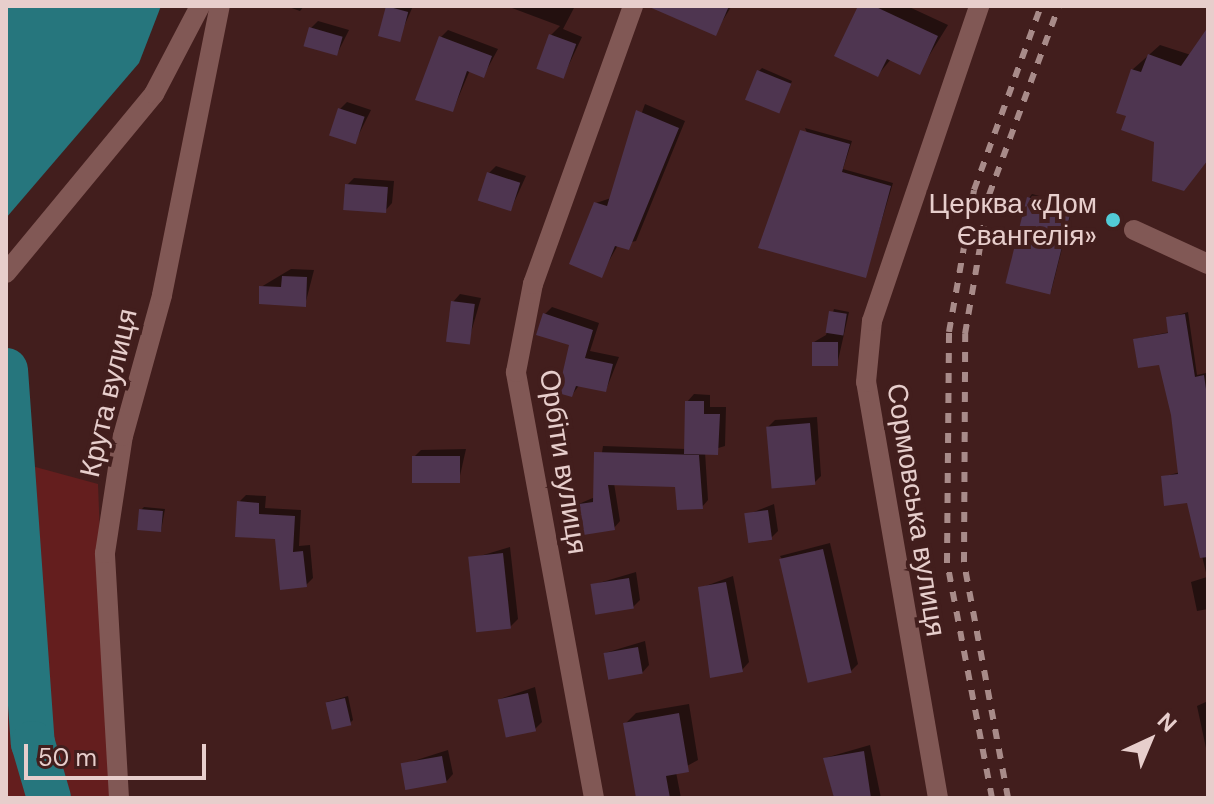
<!DOCTYPE html>
<html>
<head>
<meta charset="utf-8">
<style>
  body { margin:0 }
  #map { position:relative; width:1214px; height:804px; overflow:hidden; background:#421e1d; font-family:"DM Sans",sans-serif }
  div>[style] { position:absolute }
  .green>* { inset:0; background:#641e1e }
  .water>* { inset:0; background:#26767d }
  .shadow>* { inset:0; background:#0007 }
  .river>* { height:44px; margin:-22px; padding:0 22px; transform-origin:22px; border-radius:22px; background:#26767d }
  .building>* { inset:0; background:#4e3550; transform-origin:0 0 }
  .minor>* { height:20px; margin:-10px; padding:0 10px; transform-origin:10px; border-radius:10px; background:#815855 }
  .rail>* { height:6px; margin-top:-3px; transform-origin:0; background:repeating-linear-gradient(90deg,#a88b89 0 10px,transparent 0 20px) }
  .dots>* { width:22px; height:22px; translate:-50% -50%; box-sizing:border-box; border:4px solid #421e1d; border-radius:50% }
  span { translate:-50% -50%; white-space:nowrap; text-align:center; line-height:1.15; -webkit-text-stroke:8px #421e1d; paint-order:stroke }
  .poi-label { font-size:28px; color:#e7cecc }
  .right { translate:-100% -50%; text-align:right }
  .street-label { font-size:28px; color:#e7cecc }
  .frame { position:absolute; inset:0; border:8px solid #e7cecc; pointer-events:none }
  .north { position:absolute; left:1110px; top:700px; width:80px; height:80px; -webkit-text-stroke:6px #421e1d; paint-order:stroke; rotate:44deg; font-size:22px; font-weight:700; line-height:32px; text-align:center; color:#e7cecc }
  .north::after { content:''; display:block; margin:auto; width:28px; height:36px; background:#e7cecc; clip-path:polygon(50% 0,100% 100%,50% 72%,0 100%) }
  .scale { position:absolute; left:24px; top:744px; width:182px; height:36px; box-sizing:border-box; border:4px solid #e7cecc; border-top:0; padding-left:10px; font-size:24px; line-height:28px; white-space:nowrap; color:#e7cecc; -webkit-text-stroke:6px #421e1d; paint-order:stroke }
</style>
</head>
<body>
<div id="map">
  <div class="green">
    <div style="clip-path:polygon(6px 459px,98px 484px,110px 798px,6px 798px)"></div>
  </div>
  <div class="water">
    <div style="clip-path:polygon(6px 6px,161px 6px,139px 63px,6px 218px)"></div>
  </div>
  <div class="shadow">
    <div style="clip-path:polygon(286px 6px,304px 6px,300px 11px)"></div>
    <div style="clip-path:polygon(388px 6px,413px 6px,398px 40px,379px 35px)"></div>
    <div style="clip-path:polygon(507px 6px,575px 6px,563px 29px,582px 37px,563px 77px,551px 35px,560px 26px)"></div>
    <div style="clip-path:polygon(669px 6px,730px 6px,731px 7px,715px 33px)"></div>
    <div style="clip-path:polygon(860px 6px,907px 6px,948px 25px,919px 72px,891px 59px,878px 75px)"></div>
    <div style="clip-path:polygon(318px 21px,349px 30px,337px 54px,311px 28px)"></div>
    <div style="clip-path:polygon(448px 30px,498px 49px,484px 75px,470px 70px,453px 110px,441px 37px)"></div>
    <div style="clip-path:polygon(1208px 31px,1208px 160px,1194px 177px,1129px 115px,1132px 70px,1160px 45px,1191px 55px)"></div>
    <div style="clip-path:polygon(762px 68px,792px 81px,778px 112px,759px 71px)"></div>
    <div style="clip-path:polygon(347px 102px,371px 110px,355px 142px,340px 109px)"></div>
    <div style="clip-path:polygon(645px 104px,685px 121px,636px 241px,618px 245px,601px 275px,596px 203px,611px 198px)"></div>
    <div style="clip-path:polygon(805px 128px,852px 141px,843px 169px,893px 183px,865px 276px)"></div>
    <div style="clip-path:polygon(496px 166px,526px 176px,511px 209px,489px 173px)"></div>
    <div style="clip-path:polygon(354px 178px,394px 181px,392px 203px,385px 211px,347px 185px)"></div>
    <div style="clip-path:polygon(1032px 194px,1073px 205px,1051px 292px,1029px 198px)"></div>
    <div style="clip-path:polygon(291px 269px,314px 270px,305px 305px,261px 287px)"></div>
    <div style="clip-path:polygon(460px 294px,481px 298px,468px 343px,453px 302px)"></div>
    <div style="clip-path:polygon(552px 307px,599px 323px,590px 351px,619px 357px,606px 390px,580px 384px,572px 395px,572px 344px,545px 314px)"></div>
    <div style="clip-path:polygon(834px 309px,849px 312px,837px 365px,814px 342px,826px 335px)"></div>
    <div style="clip-path:polygon(1188px 312px,1197px 375px,1206px 373px,1208px 390px,1208px 609px,1197px 611px,1191px 582px,1207px 577px,1189px 501px,1163px 477px,1180px 472px,1173px 415px,1160px 363px,1135px 339px,1170px 332px,1168px 318px)"></div>
    <div style="clip-path:polygon(694px 394px,710px 395px,710px 407px,726px 407px,725px 446px,705px 452px,708px 500px,702px 507px,677px 485px,614px 483px,620px 521px,614px 528px,574px 506px,595px 497px,603px 446px,686px 449px,687px 402px)"></div>
    <div style="clip-path:polygon(817px 417px,821px 476px,814px 483px,768px 427px,775px 420px)"></div>
    <div style="clip-path:polygon(466px 449px,459px 480px,414px 457px,421px 450px)"></div>
    <div style="clip-path:polygon(246px 495px,266px 496px,265px 508px,301px 510px,299px 546px,310px 545px,313px 578px,306px 585px,277px 537px,239px 502px)"></div>
    <div style="clip-path:polygon(774px 504px,778px 531px,771px 538px,746px 515px)"></div>
    <div style="clip-path:polygon(144px 507px,165px 509px,161px 531px,141px 510px)"></div>
    <div style="clip-path:polygon(830px 543px,858px 664px,851px 671px,780px 556px)"></div>
    <div style="clip-path:polygon(510px 547px,518px 619px,510px 627px,470px 559px)"></div>
    <div style="clip-path:polygon(636px 572px,640px 600px,633px 607px,592px 585px)"></div>
    <div style="clip-path:polygon(733px 576px,749px 662px,742px 670px,700px 588px)"></div>
    <div style="clip-path:polygon(645px 641px,649px 665px,642px 673px,605px 653px)"></div>
    <div style="clip-path:polygon(535px 687px,542px 722px,535px 729px,500px 699px)"></div>
    <div style="clip-path:polygon(348px 696px,353px 720px,350px 723px,327px 702px)"></div>
    <div style="clip-path:polygon(1208px 701px,1208px 747px,1206px 748px,1197px 706px)"></div>
    <div style="clip-path:polygon(689px 704px,698px 760px,676px 772px,681px 798px,638px 798px,626px 723px,636px 713px)"></div>
    <div style="clip-path:polygon(870px 745px,881px 798px,834px 798px,825px 758px)"></div>
    <div style="clip-path:polygon(448px 750px,453px 774px,446px 782px,404px 764px)"></div>
  </div>
  <div class="river">
    <div style="left:6px;top:370px;width:374px;rotate:85.9deg"></div>
    <div style="left:33px;top:743px;width:57px;rotate:73.8deg"></div>
  </div>
  <div class="building">
    <div style="left:386px;top:6px;width:23px;height:31px;rotate:15deg"></div>
    <div style="clip-path:polygon(647px 6px,729px 6px,716px 36px)"></div>
    <div style="clip-path:polygon(858px 6px,874px 6px,938px 36px,920px 75px,887px 59px,878px 77px,834px 56px)"></div>
    <div style="left:309px;top:27px;width:35px;height:20px;rotate:16deg"></div>
    <div style="clip-path:polygon(1208px 27px,1208px 160px,1184px 191px,1152px 181px,1154px 142px,1121px 130px,1126px 116px,1116px 113px,1131px 69px,1141px 72px,1148px 54px,1181px 66px)"></div>
    <div style="left:549px;top:34px;width:29px;height:37px;rotate:20deg"></div>
    <div style="clip-path:polygon(439px 36px,492px 56px,484px 78px,467px 71px,453px 112px,415px 100px)"></div>
    <div style="left:757px;top:70px;width:37px;height:32px;rotate:22deg"></div>
    <div style="left:338px;top:108px;width:28px;height:29px;rotate:18deg"></div>
    <div style="clip-path:polygon(636px 110px,679px 128px,629px 250px,615px 246px,602px 278px,569px 264px,594px 202px,607px 206px)"></div>
    <div style="clip-path:polygon(800px 130px,850px 144px,842px 172px,891px 186px,866px 278px,758px 248px)"></div>
    <div style="left:487px;top:172px;width:35px;height:30px;rotate:18deg"></div>
    <div style="left:345px;top:184px;width:43px;height:26px;rotate:4deg"></div>
    <div style="left:1027px;top:197px;width:46px;height:89px;rotate:14deg"></div>
    <div style="clip-path:polygon(282px 276px,307px 277px,306px 307px,259px 304px,259px 286px,281px 287px)"></div>
    <div style="left:451px;top:301px;width:24px;height:41px;rotate:7deg"></div>
    <div style="left:829px;top:311px;width:18px;height:22px;rotate:9deg"></div>
    <div style="clip-path:polygon(543px 313px,593px 330px,585px 358px,613px 364px,606px 392px,576px 386px,572px 397px,558px 393px,569px 345px,536px 335px)"></div>
    <div style="clip-path:polygon(1185px 314px,1195px 377px,1204px 375px,1208px 403px,1208px 557px,1200px 558px,1187px 503px,1164px 506px,1161px 476px,1178px 474px,1171px 415px,1159px 365px,1138px 368px,1133px 339px,1168px 333px,1166px 317px)"></div>
    <div style="left:812px;top:342px;width:26px;height:24px"></div>
    <div style="clip-path:polygon(685px 401px,704px 401px,704px 414px,720px 414px,718px 455px,684px 454px)"></div>
    <div style="left:810px;top:423px;width:62px;height:44px;rotate:85deg"></div>
    <div style="clip-path:polygon(594px 452px,699px 455px,703px 509px,677px 510px,675px 487px,608px 485px,615px 530px,577px 536px,572px 505px,593px 502px)"></div>
    <div style="left:412px;top:456px;width:48px;height:27px"></div>
    <div style="clip-path:polygon(237px 501px,259px 503px,259px 514px,295px 516px,293px 552px,303px 551px,307px 587px,280px 590px,275px 539px,235px 537px)"></div>
    <div style="left:139px;top:509px;width:24px;height:21px;rotate:5deg"></div>
    <div style="left:768px;top:510px;width:30px;height:24px;rotate:82deg"></div>
    <div style="left:823px;top:549px;width:127px;height:45px;rotate:77deg"></div>
    <div style="left:503px;top:553px;width:76px;height:35px;rotate:84deg"></div>
    <div style="left:629px;top:578px;width:31px;height:39px;rotate:81deg"></div>
    <div style="clip-path:polygon(726px 582px,743px 672px,710px 678px,698px 587px)"></div>
    <div style="left:638px;top:647px;width:27px;height:35px;rotate:80deg"></div>
    <div style="left:528px;top:693px;width:39px;height:31px;rotate:78deg"></div>
    <div style="left:345px;top:698px;width:28px;height:20px;rotate:77deg"></div>
    <div style="clip-path:polygon(679px 713px,689px 772px,666px 776px,670px 798px,636px 798px,623px 723px)"></div>
    <div style="clip-path:polygon(864px 751px,871px 798px,834px 798px,823px 758px)"></div>
    <div style="left:442px;top:756px;width:27px;height:42px;rotate:80deg"></div>
  </div>
  <div class="minor">
    <div style="left:1134px;top:230px;width:81px;rotate:24.7deg"></div>
    <div style="left:6px;top:273px;width:232px;rotate:-50.4deg"></div>
    <div style="left:154px;top:94px;width:99px;rotate:-62.4deg"></div>
    <div style="left:119px;top:798px;width:245px;rotate:-93.3deg"></div>
    <div style="left:105px;top:553px;width:118px;rotate:-81.3deg"></div>
    <div style="left:123px;top:436px;width:146px;rotate:-74.5deg"></div>
    <div style="left:162px;top:295px;width:295px;rotate:-78.7deg"></div>
    <div style="left:594px;top:798px;width:433px;rotate:-100.4deg"></div>
    <div style="left:516px;top:372px;width:90px;rotate:-79.1deg"></div>
    <div style="left:533px;top:284px;width:295px;rotate:-70.2deg"></div>
    <div style="left:938px;top:798px;width:422px;rotate:-99.8deg"></div>
    <div style="left:866px;top:382px;width:61px;rotate:-84.4deg"></div>
    <div style="left:872px;top:321px;width:333px;rotate:-71.2deg"></div>
  </div>
  <div class="rail">
    <div style="left:992px;top:798px;width:239px;rotate:-100.8deg"></div>
    <div style="left:947px;top:563px;width:231px;rotate:-89.5deg"></div>
    <div style="left:949px;top:332px;width:144px;rotate:-80deg"></div>
    <div style="left:974px;top:190px;width:196px;rotate:-70deg"></div>
    <div style="left:1008px;top:798px;width:240px;rotate:-100.6deg"></div>
    <div style="left:964px;top:562px;width:228px;rotate:-89.7deg"></div>
    <div style="left:965px;top:334px;width:141px;rotate:-80.2deg"></div>
    <div style="left:989px;top:195px;width:202px;rotate:-69.7deg"></div>
  </div>
  <div class="dots">
    <div style="left:1113px;top:220px;background:#52cbd7"></div>
  </div>
  <div class="poi-label">
    <span class="right" style="left:1097px;top:220px">Церква «Дом<br>Євангелія»</span>
  </div>
  <div class="street-label">
    <span style="left:109px;top:393px;rotate:-77deg">Крута вулиця</span>
    <span style="left:563px;top:462px;rotate:81deg">Орбіти вулиця</span>
    <span style="left:916px;top:510px;rotate:81deg">Сормовська вулиця</span>
  </div>
  <div class="frame"></div>
  <div class="north">N</div>
  <div class="scale">50 m</div>
</div>
</body>
</html>
